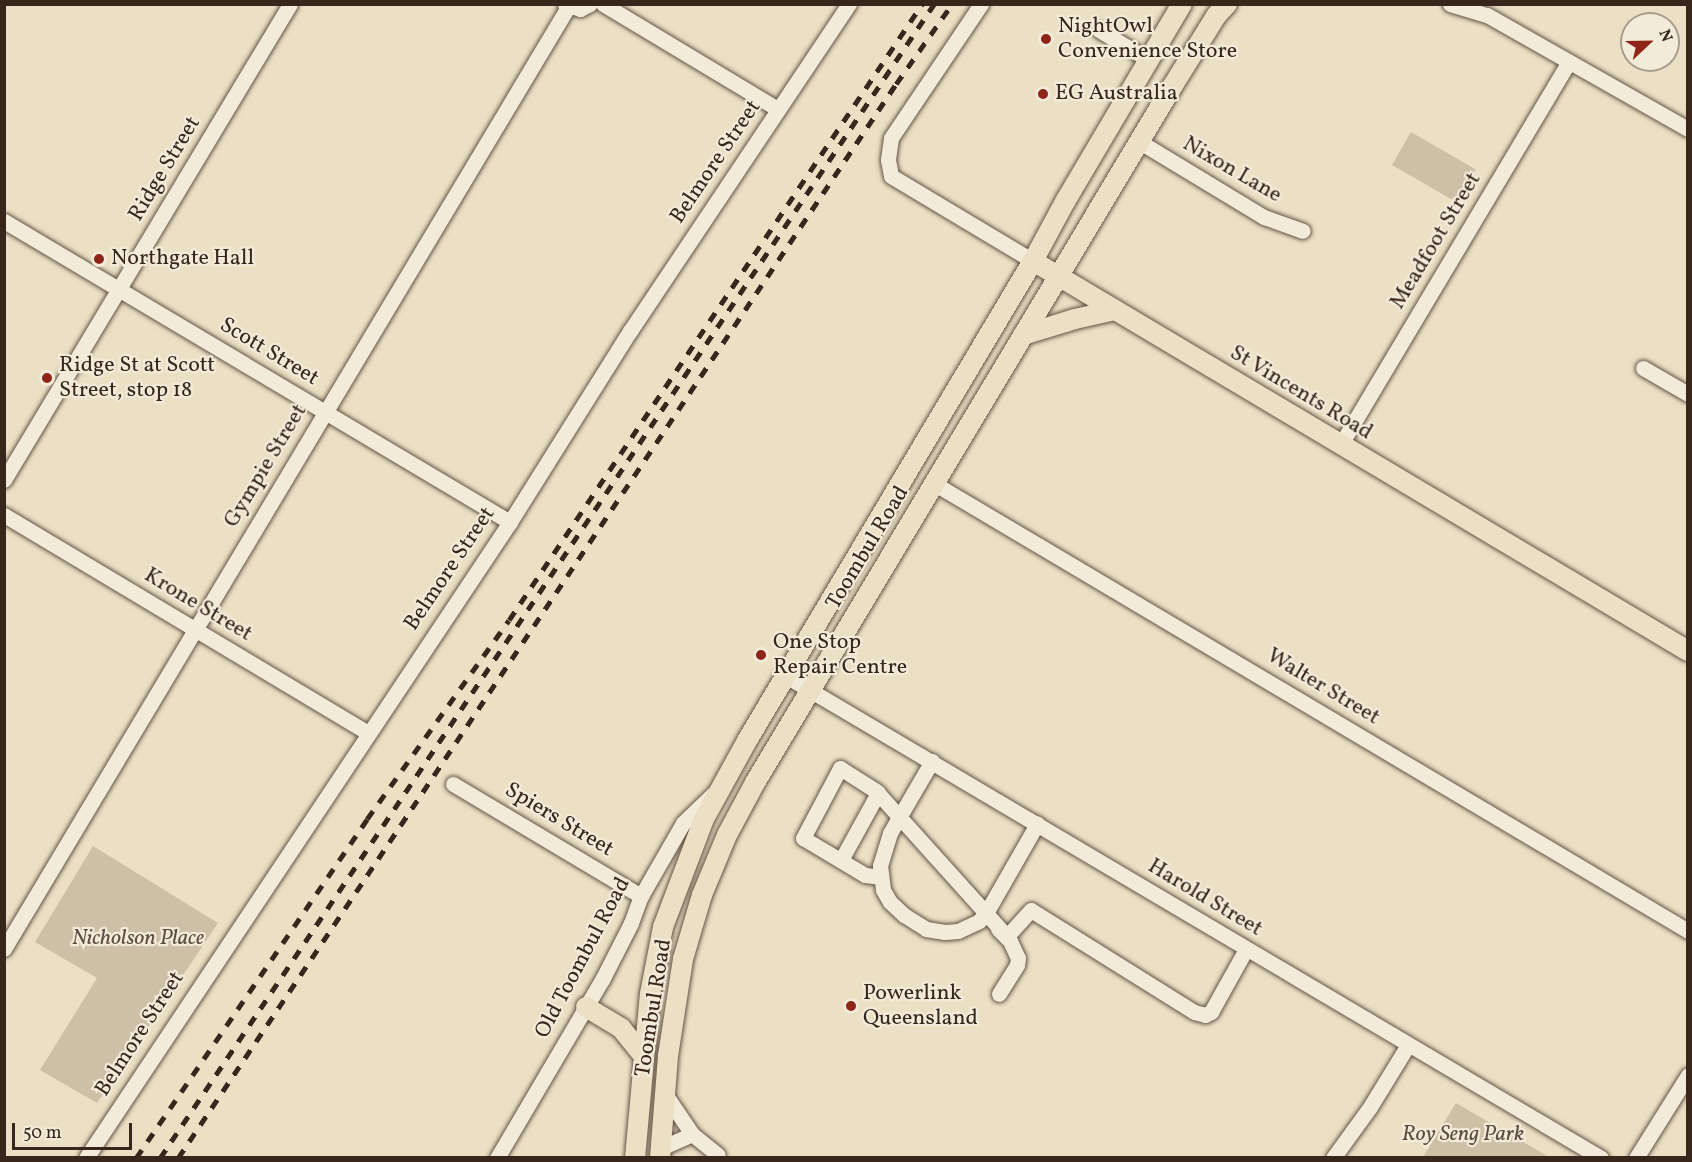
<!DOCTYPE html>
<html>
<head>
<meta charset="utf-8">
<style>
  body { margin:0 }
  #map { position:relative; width:1692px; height:1162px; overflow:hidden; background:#ebe0c4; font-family:Vollkorn,serif }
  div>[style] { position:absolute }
  .green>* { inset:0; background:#cdc0a7; transform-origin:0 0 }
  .roads { filter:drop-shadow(0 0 2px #655446) drop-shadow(0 0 2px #655446) }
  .minor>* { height:15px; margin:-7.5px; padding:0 7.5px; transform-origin:7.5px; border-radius:7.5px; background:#f2ebd9 }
  .major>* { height:20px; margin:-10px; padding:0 10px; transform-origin:10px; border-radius:10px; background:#ebe0c4 }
  .rail>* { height:4.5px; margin-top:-2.25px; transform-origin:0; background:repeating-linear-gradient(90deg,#38251c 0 10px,transparent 0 20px) }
  .dots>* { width:16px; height:16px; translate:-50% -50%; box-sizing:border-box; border:3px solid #f2ebd9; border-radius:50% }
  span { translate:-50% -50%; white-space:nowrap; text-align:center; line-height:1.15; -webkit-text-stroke:4.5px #f2ebd9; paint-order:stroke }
  .poi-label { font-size:22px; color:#38251c }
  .left { translate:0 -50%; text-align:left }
  .street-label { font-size:22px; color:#38251c }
  .park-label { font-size:22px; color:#5d4c3f; font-style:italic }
  .frame { position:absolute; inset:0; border:6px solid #38251c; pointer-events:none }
  .north { position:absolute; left:1620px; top:12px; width:60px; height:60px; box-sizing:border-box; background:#f2ebd9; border:2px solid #a89c8d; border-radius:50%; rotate:68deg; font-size:16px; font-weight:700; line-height:24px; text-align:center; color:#38251c }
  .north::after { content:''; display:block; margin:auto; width:21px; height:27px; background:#8f2418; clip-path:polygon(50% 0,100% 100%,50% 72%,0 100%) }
  .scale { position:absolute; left:12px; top:1123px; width:120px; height:27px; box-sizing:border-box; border:3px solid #38251c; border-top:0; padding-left:8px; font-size:18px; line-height:21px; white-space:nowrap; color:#38251c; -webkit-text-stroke:4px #f2ebd9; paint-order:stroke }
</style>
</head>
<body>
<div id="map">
  <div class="green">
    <div style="left:1411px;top:132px;width:75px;height:38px;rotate:30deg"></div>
    <div style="clip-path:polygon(93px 846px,218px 923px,97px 1103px,40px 1070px,97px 978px,35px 942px)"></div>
    <div style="clip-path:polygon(1456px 1103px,1549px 1157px,1423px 1157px)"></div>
  </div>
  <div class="roads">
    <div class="minor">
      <div style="left:565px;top:4px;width:16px;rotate:18deg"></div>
      <div style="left:580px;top:9px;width:11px;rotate:-27deg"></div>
      <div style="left:603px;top:4px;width:204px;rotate:31deg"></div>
      <div style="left:981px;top:4px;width:161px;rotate:123.9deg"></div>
      <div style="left:891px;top:138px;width:22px;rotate:98deg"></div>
      <div style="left:888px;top:160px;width:16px;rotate:79deg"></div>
      <div style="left:891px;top:176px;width:165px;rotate:30.9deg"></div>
      <div style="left:1450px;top:4px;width:39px;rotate:17deg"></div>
      <div style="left:1487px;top:15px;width:231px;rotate:29.6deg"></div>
      <div style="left:1099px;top:30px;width:58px;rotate:31deg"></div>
      <div style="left:1140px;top:142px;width:145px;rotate:31.2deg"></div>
      <div style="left:1264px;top:217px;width:41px;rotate:19.7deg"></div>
      <div style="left:4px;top:221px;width:589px;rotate:30.75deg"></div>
      <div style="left:1643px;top:368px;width:52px;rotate:30deg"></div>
      <div style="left:1341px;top:444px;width:445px;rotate:-59.2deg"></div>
      <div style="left:4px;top:480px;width:555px;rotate:-59deg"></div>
      <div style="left:935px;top:484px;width:876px;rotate:30.69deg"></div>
      <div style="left:4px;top:515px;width:424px;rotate:30.9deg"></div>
      <div style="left:786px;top:676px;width:947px;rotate:30.6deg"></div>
      <div style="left:932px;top:761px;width:83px;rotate:120.3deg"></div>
      <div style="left:890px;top:833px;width:34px;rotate:107deg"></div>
      <div style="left:880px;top:865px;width:25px;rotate:83deg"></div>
      <div style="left:883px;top:890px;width:14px;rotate:60deg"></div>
      <div style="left:890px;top:902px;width:19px;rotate:43deg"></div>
      <div style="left:904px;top:915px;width:26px;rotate:32deg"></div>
      <div style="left:926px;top:929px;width:19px;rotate:9deg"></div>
      <div style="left:945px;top:932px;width:13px;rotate:-4deg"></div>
      <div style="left:958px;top:931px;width:23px;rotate:-25deg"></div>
      <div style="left:979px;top:921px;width:11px;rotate:-49deg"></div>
      <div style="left:986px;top:913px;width:103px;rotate:-60.2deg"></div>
      <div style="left:453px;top:784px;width:219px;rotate:30.8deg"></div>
      <div style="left:841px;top:860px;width:77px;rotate:-61.1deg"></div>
      <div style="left:881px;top:877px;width:16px;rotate:-173deg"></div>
      <div style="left:865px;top:875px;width:72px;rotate:-149.2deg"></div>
      <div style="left:803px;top:838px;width:79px;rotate:-62.1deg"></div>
      <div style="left:840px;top:768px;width:43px;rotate:32.6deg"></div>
      <div style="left:876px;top:791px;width:191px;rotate:48deg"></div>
      <div style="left:1004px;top:933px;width:6px"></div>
      <div style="left:1010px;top:933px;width:31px;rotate:-48deg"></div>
      <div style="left:1031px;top:910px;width:192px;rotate:32deg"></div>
      <div style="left:1194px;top:1012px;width:11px;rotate:15deg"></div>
      <div style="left:1205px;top:1015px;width:7px;rotate:-27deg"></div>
      <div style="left:1211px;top:1012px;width:72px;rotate:-60.9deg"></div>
      <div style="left:998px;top:929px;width:17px;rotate:45deg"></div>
      <div style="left:1010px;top:941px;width:19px;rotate:65deg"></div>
      <div style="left:1018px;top:958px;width:7px;rotate:98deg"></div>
      <div style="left:1017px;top:965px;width:34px;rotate:122deg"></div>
      <div style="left:4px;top:949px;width:1098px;rotate:-59.09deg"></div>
      <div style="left:665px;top:1094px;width:48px;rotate:56deg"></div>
      <div style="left:692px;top:1134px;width:33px;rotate:39deg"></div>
      <div style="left:661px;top:1148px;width:34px;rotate:-24deg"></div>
      <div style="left:86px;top:1158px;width:764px;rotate:-56.31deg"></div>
      <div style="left:510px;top:522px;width:226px;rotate:-57.9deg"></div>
      <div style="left:630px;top:331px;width:394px;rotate:-56.2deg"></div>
      <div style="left:497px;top:1158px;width:207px;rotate:-59.5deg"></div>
      <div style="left:602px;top:980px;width:64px;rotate:-63deg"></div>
      <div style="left:631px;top:923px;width:29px;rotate:-70deg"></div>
      <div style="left:641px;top:896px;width:84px;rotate:-60.1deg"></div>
      <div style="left:683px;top:823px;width:43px;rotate:-44.1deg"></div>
      <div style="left:1333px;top:1158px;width:63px;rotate:-54deg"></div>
      <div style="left:1370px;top:1107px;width:73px;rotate:-58.5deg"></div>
      <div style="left:1636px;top:1158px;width:98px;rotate:-57.9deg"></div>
    </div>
    <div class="major">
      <div style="left:1033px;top:261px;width:762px;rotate:30.77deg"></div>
      <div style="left:1023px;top:335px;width:54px;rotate:-17.1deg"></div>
      <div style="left:1075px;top:319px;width:41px;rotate:-12.7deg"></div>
      <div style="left:586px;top:1007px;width:41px;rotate:31deg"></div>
      <div style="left:621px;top:1028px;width:36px;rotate:51deg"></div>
      <div style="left:635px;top:1158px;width:165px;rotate:-84.8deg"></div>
      <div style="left:650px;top:994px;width:68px;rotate:-79deg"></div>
      <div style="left:663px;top:927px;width:116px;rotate:-69.2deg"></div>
      <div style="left:704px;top:819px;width:91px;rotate:-61.2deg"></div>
      <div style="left:748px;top:739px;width:557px;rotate:-59.2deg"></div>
      <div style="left:1033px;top:261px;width:69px;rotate:-61.6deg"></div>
      <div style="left:1066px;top:200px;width:228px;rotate:-59.4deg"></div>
      <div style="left:660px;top:1158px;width:102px;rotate:-85.5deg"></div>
      <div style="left:668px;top:1056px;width:98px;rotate:-81.2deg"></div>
      <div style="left:683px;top:959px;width:67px;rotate:-73.5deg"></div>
      <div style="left:702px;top:895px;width:65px;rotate:-67.4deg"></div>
      <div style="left:727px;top:835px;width:61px;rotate:-61.8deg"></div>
      <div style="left:756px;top:781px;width:809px;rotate:-59.06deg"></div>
      <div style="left:1172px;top:87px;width:84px;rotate:-58.2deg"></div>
      <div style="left:1216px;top:16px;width:16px;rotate:-47deg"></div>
    </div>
  </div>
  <div class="rail">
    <div style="left:136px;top:1158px;width:410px;rotate:-55.7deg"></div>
    <div style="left:367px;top:819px;width:244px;rotate:-54.5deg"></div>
    <div style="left:509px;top:620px;width:742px;rotate:-56.16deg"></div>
    <div style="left:160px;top:1158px;width:1390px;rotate:-56.15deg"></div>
    <div style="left:178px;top:1158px;width:1292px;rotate:-56.24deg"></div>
    <div style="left:896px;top:84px;width:98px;rotate:-55deg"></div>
  </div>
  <div class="dots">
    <div style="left:1046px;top:39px;background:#8f2418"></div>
    <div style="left:1043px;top:94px;background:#8f2418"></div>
    <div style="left:99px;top:259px;background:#8f2418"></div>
    <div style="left:47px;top:378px;background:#8f2418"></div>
    <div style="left:761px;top:655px;background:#8f2418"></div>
    <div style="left:851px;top:1006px;background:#8f2418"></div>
  </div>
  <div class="poi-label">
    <span class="left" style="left:1058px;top:39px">NightOwl<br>Convenience Store</span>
    <span class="left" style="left:1055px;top:94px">EG Australia</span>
    <span class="left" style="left:111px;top:259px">Northgate Hall</span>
    <span class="left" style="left:59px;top:378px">Ridge St at Scott<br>Street, stop 18</span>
    <span class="left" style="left:773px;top:655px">One Stop<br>Repair Centre</span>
    <span class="left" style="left:863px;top:1006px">Powerlink<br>Queensland</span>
  </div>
  <div class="street-label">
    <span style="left:716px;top:162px;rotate:-56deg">Belmore Street</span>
    <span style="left:165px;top:169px;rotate:-59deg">Ridge Street</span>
    <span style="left:1232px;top:170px;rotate:30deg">Nixon Lane</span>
    <span style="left:1436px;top:241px;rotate:-59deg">Meadfoot Street</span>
    <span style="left:269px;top:352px;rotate:31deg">Scott Street</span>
    <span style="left:1301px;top:393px;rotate:31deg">St Vincents Road</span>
    <span style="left:266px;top:466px;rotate:-59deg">Gympie Street</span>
    <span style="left:868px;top:548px;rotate:-59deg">Toombul Road</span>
    <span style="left:450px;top:569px;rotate:-56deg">Belmore Street</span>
    <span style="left:198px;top:605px;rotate:31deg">Krone Street</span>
    <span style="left:1323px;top:687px;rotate:31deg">Walter Street</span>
    <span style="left:559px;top:820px;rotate:31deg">Spiers Street</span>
    <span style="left:1205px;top:898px;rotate:31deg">Harold Street</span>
    <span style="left:583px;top:958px;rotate:-62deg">Old Toombul Road</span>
    <span style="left:654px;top:1008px;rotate:-81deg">Toombul Road</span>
    <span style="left:140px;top:1034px;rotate:-57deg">Belmore Street</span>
  </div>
  <div class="park-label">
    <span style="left:138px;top:939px">Nicholson Place</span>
    <span style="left:1463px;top:1135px">Roy Seng Park</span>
  </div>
  <div class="frame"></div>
  <div class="north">N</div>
  <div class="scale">50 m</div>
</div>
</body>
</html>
